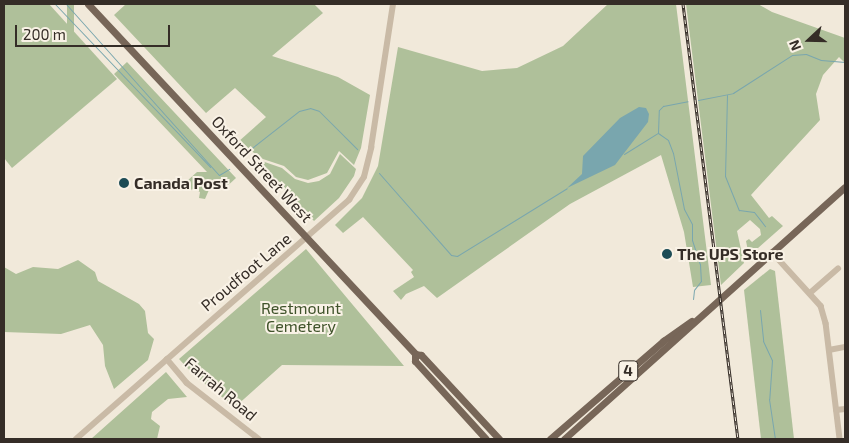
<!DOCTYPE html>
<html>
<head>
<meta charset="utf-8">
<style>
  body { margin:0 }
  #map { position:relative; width:849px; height:443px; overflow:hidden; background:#f1e9da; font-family:"Exo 2",sans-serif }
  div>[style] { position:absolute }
  .green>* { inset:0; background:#afc09a; transform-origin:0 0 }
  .water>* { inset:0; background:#79a6ae }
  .stream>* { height:1px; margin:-0.5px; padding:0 0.5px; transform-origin:0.5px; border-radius:0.5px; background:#79a6ae }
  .minor>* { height:5.5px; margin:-2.75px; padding:0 2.75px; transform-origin:2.75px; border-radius:2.75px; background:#c9baa6 }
  .major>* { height:7px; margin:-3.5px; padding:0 3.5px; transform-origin:3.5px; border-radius:3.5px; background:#776658 }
  .rail>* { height:3px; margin-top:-1.5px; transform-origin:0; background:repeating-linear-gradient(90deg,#f9f2e6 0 4px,#352d27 0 8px); box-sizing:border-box; border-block:1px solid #352d27 }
  .dots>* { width:14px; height:14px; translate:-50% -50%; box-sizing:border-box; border:2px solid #f9f2e6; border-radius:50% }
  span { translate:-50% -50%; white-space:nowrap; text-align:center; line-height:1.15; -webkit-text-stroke:4px #f9f2e6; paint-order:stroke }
  .shield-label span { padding:1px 4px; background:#f9f2e6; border:1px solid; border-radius:4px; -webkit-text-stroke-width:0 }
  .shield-label { font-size:15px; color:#352d27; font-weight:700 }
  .street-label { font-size:16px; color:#352d27 }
  .poi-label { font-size:16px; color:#352d27; font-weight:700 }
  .left { translate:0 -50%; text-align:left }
  .park-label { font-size:16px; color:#40532b }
  .frame { position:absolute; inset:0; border:5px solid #352d27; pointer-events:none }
  .north { position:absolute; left:784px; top:15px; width:50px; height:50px; -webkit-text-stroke:4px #f9f2e6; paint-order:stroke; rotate:249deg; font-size:14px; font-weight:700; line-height:20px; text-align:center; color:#352d27 }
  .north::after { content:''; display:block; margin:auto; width:18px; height:22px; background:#352d27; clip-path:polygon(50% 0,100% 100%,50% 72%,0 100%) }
  .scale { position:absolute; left:15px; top:25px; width:155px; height:22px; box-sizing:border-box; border:2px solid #352d27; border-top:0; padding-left:6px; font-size:15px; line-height:18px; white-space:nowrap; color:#352d27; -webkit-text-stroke:4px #f9f2e6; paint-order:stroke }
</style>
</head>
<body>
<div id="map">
  <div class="green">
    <div style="clip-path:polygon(4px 4px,49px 4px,117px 79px,12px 168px,4px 158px)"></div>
    <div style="left:67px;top:4px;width:7px;height:76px"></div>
    <div style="clip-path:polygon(126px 4px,314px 4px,323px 13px,272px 56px,338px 77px,370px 95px,361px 148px,354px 165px,339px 151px,327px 173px,308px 180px,296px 177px,284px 166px,263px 159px,238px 142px,266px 117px,235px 88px,206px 113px,114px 15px)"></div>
    <div style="clip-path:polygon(608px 4px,676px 4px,711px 285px,693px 287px,684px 232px,661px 155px,570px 204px,437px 298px,424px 286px,406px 294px,401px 300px,393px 291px,414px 277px,411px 272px,413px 270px,363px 217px,343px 233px,335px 225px,362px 198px,378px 166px,398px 47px,482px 71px,517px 68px,563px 46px)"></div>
    <div style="clip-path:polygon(686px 4px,758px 4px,772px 12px,845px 38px,845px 63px,839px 57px,823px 75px,816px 94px,820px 120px,751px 195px,769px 218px,772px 216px,783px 226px,749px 256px,746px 241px,749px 239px,752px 242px,761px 235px,760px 229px,750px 220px,737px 231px,744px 263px,721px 285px)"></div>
    <div style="clip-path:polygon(127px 62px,236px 178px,223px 190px,215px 182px,212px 183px,205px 199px,199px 198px,200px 192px,195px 189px,189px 190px,187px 181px,197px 172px,207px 172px,114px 74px)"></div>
    <div style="clip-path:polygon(340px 154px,356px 169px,354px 176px,339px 198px,314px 221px,256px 159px,282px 168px,295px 179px,308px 183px,319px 181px,330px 174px)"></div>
    <div style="clip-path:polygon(306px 249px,404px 366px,282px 365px,235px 407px,196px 377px,179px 359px)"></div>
    <div style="clip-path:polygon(78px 260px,95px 272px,98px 281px,139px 304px,145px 311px,148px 333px,154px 339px,148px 360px,114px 389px,105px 366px,103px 345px,90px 325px,61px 334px,4px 332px,4px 267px,16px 274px,33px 267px,58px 269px)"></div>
    <div style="clip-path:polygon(770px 269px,775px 271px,794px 439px,761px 439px,744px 290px)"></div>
    <div style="clip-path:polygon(166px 372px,187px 397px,168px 399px,152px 412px,151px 419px,160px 426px,157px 439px,91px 439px)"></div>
  </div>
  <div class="water">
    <div style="clip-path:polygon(639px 107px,646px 108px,649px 114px,648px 122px,615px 165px,567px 188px,582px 174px,583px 156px,620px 118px)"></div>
  </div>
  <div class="stream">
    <div style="left:55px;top:4px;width:225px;rotate:46.4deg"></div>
    <div style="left:66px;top:4px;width:229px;rotate:48.2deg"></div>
    <div style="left:219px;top:175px;width:12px;rotate:-31deg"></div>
    <div style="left:727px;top:95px;width:81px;rotate:91.4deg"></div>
    <div style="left:725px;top:176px;width:37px;rotate:68deg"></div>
    <div style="left:739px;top:210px;width:15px;rotate:8deg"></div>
    <div style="left:754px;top:212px;width:18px;rotate:52deg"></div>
    <div style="left:698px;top:100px;width:36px;rotate:-11deg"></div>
    <div style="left:733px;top:93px;width:70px;rotate:-32.8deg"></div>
    <div style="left:792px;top:55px;width:14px;rotate:-4deg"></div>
    <div style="left:806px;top:54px;width:16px;rotate:22deg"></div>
    <div style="left:821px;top:60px;width:24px;rotate:5deg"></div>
    <div style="left:658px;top:133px;width:12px;rotate:35deg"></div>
    <div style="left:668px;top:140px;width:14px;rotate:69deg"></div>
    <div style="left:673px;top:153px;width:57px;rotate:78.9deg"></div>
    <div style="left:684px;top:209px;width:17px;rotate:62deg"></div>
    <div style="left:692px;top:224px;width:16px;rotate:90deg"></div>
    <div style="left:692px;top:240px;width:25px;rotate:72deg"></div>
    <div style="left:700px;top:264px;width:17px;rotate:87deg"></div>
    <div style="left:701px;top:281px;width:11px;rotate:128deg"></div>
    <div style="left:694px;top:290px;width:9px;rotate:96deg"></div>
    <div style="left:624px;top:154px;width:40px;rotate:-32deg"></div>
    <div style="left:658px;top:133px;width:23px;rotate:-88deg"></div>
    <div style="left:659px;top:110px;width:6px;rotate:-45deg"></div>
    <div style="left:663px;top:106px;width:25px;rotate:-11deg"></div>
    <div style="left:243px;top:155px;width:71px;rotate:-38.2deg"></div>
    <div style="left:299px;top:111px;width:11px;rotate:-15deg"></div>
    <div style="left:310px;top:108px;width:9px;rotate:18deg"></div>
    <div style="left:319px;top:111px;width:54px;rotate:45deg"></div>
    <div style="left:379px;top:173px;width:109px;rotate:48.7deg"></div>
    <div style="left:451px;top:255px;width:6px;rotate:9deg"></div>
    <div style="left:457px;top:256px;width:129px;rotate:-31.7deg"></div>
    <div style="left:760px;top:310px;width:31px;rotate:84deg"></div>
    <div style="left:763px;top:341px;width:21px;rotate:65deg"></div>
    <div style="left:772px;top:360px;width:39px;rotate:94deg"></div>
    <div style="left:769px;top:399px;width:40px;rotate:81.5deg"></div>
  </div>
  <div class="minor">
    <div style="left:772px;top:252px;width:73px;rotate:47.8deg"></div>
    <div style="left:821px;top:306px;width:18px;rotate:74deg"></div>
    <div style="left:826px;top:323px;width:117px;rotate:83.1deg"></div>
    <div style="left:810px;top:293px;width:37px;rotate:-41deg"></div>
    <div style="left:829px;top:350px;width:16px;rotate:-11deg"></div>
    <div style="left:167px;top:359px;width:31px;rotate:50deg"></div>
    <div style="left:187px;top:383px;width:91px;rotate:37.9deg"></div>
    <div style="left:836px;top:410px;width:9px;rotate:-6deg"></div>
    <div style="left:76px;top:439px;width:363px;rotate:-41.2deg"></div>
    <div style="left:349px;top:200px;width:27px;rotate:-57deg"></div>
    <div style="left:364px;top:177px;width:30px;rotate:-76deg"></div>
    <div style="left:371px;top:148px;width:146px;rotate:-81.3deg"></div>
  </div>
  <div class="major">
    <div style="left:88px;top:4px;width:479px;rotate:46.9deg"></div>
    <div style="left:415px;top:354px;width:6px;rotate:9deg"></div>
    <div style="left:421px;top:355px;width:115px;rotate:47.1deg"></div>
    <div style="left:415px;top:354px;width:7px;rotate:90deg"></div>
    <div style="left:415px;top:361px;width:105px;rotate:47.7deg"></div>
    <div style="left:550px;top:439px;width:150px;rotate:-40.9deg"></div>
    <div style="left:663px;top:341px;width:35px;rotate:-35deg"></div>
    <div style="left:564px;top:439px;width:377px;rotate:-41.9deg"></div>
  </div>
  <div class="rail">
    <div style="left:683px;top:4px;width:438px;rotate:82.8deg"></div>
  </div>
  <div class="dots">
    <div style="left:124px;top:183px;background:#1d4c56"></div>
    <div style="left:667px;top:254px;background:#1d4c56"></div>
  </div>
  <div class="shield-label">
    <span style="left:628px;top:371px">4</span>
  </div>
  <div class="street-label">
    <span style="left:262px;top:169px;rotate:47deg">Oxford Street West</span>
    <span style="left:246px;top:272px;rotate:-40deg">Proudfoot Lane</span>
    <span style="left:221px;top:389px;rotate:40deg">Farrah Road</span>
  </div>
  <div class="poi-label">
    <span class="left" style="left:134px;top:183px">Canada Post</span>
    <span class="left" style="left:677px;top:254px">The UPS Store</span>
  </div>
  <div class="park-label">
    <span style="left:301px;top:317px">Restmount<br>Cemetery</span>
  </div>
  <div class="frame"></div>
  <div class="north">N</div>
  <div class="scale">200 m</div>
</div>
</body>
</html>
